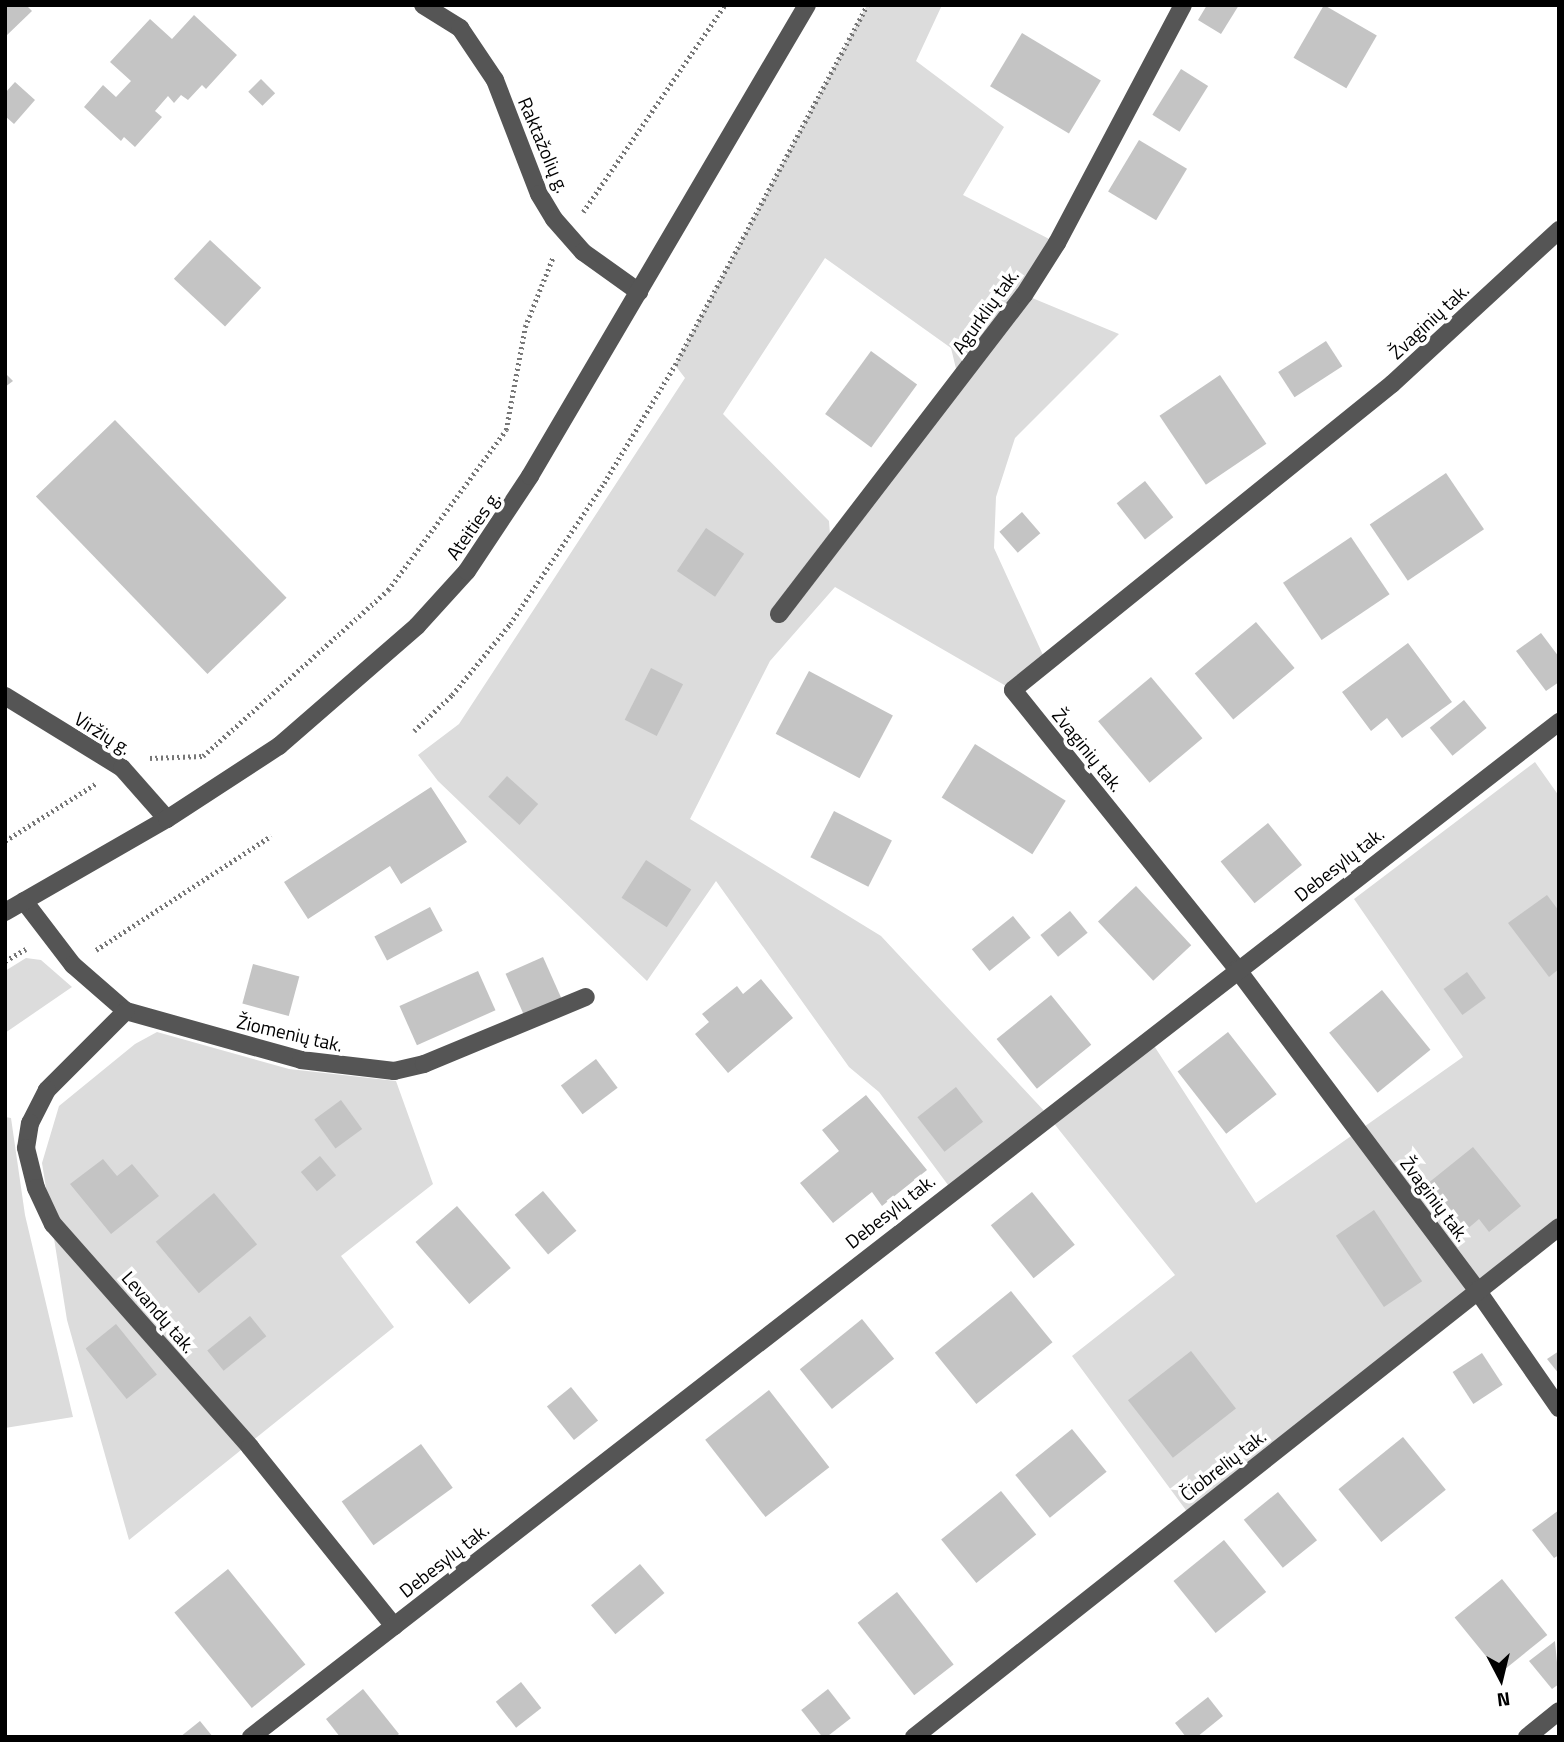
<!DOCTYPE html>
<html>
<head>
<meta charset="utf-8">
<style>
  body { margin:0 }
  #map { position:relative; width:1564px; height:1742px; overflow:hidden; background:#fff; font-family:"Titillium Web",sans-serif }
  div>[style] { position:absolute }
  .green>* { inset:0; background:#dcdcdc }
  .building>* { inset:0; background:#c4c4c4; transform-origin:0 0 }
  .path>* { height:4.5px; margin-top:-2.25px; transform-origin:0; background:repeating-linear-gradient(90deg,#777 0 2px,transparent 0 5.5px) }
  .minor>* { height:18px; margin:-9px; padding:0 9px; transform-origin:9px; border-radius:9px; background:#555 }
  span { translate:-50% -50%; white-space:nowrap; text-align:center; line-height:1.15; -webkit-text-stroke:7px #fff; paint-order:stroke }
  .street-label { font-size:19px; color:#000 }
  .frame { position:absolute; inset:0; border:7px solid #000; pointer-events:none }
  .north { position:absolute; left:1466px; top:1644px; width:70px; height:70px; -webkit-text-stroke:5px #fff; paint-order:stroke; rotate:173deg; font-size:19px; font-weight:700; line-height:28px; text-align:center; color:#000 }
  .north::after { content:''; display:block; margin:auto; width:24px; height:32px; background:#000; clip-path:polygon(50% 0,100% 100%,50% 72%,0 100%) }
</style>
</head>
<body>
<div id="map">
  <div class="green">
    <div style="clip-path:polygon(evenodd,867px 5px,942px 5px,916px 61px,1004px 127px,963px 195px,1057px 243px,1025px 295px,1119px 334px,1015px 438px,996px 497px,994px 548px,1048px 666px,1013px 690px,835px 587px,770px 661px,690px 819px,881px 936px,1048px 1115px,1149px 1038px,1256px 1203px,1463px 1057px,1354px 899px,1535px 762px,1559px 796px,1559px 1227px,1191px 1517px,1072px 1356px,1175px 1275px,1048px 1116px,951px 1189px,879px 1092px,849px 1067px,716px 881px,647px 981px,438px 781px,418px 755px,459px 724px,685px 378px,675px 365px,867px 5px,825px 258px,951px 348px,959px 381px,831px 548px,829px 521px,723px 414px,825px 258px)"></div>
    <div style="clip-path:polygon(26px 958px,41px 960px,72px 987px,5px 1033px,5px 971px)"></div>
    <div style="clip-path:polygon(157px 1032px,289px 1069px,396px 1081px,433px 1184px,341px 1256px,394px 1327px,129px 1540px,67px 1320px,42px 1163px,59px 1106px,135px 1044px)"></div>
    <div style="clip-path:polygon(5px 1117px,11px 1118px,25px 1215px,73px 1417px,5px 1428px)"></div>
  </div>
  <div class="building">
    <div style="clip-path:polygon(5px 5px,26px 5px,32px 11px,5px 37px)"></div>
    <div style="clip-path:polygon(1207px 5px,1239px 5px,1221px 34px,1198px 20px)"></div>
    <div style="left:1324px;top:5px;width:61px;height:61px;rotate:30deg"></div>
    <div style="clip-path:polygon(194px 15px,237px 55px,206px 89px,202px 85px,188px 100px,181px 95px,174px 103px,168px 96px,155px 111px,162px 117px,135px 147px,124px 137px,121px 141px,84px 107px,103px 85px,116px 97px,131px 81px,110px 62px,150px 19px,172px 39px)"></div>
    <div style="left:1022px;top:33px;width:92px;height:62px;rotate:31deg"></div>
    <div style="left:1181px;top:69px;width:32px;height:54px;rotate:32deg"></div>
    <div style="left:261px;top:79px;width:20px;height:18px;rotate:45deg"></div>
    <div style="clip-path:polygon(15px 82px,35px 100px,14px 124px,5px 116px,5px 93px)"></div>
    <div style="left:1139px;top:140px;width:56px;height:60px;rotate:31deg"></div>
    <div style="left:210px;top:240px;width:70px;height:53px;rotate:43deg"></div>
    <div style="left:1326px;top:341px;width:30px;height:57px;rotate:57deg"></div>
    <div style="left:871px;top:351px;width:57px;height:78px;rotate:36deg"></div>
    <div style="clip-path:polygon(5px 373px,13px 381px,5px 387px)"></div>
    <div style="left:1220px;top:375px;width:83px;height:73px;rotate:56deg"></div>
    <div style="left:115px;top:420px;width:247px;height:110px;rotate:46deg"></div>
    <div style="left:1446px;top:473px;width:68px;height:92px;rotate:56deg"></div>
    <div style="left:1145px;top:481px;width:46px;height:36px;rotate:52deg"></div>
    <div style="left:1022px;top:512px;width:28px;height:30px;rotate:49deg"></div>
    <div style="left:706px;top:528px;width:46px;height:52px;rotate:34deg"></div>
    <div style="left:1351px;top:537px;width:69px;height:82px;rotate:56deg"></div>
    <div style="left:1256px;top:622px;width:60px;height:80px;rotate:50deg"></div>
    <div style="clip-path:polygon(1541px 633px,1559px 657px,1559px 682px,1546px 691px,1516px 651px)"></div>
    <div style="clip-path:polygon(1408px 643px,1452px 702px,1402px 738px,1387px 718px,1371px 731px,1342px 692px)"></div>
    <div style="left:651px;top:668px;width:36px;height:58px;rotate:27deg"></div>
    <div style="left:809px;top:671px;width:95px;height:71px;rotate:28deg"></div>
    <div style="left:1151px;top:677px;width:80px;height:69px;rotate:50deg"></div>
    <div style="left:1464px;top:700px;width:36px;height:44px;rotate:51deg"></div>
    <div style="left:975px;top:744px;width:107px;height:63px;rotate:32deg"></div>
    <div style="left:507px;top:776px;width:42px;height:28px;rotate:42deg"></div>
    <div style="clip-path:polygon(431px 787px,467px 842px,401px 884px,390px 866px,308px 919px,284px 882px)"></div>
    <div style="left:834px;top:811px;width:65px;height:52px;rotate:27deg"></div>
    <div style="left:1268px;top:823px;width:54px;height:61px;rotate:51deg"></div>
    <div style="left:646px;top:860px;width:54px;height:45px;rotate:33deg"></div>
    <div style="left:1136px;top:886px;width:81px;height:52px;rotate:47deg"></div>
    <div style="clip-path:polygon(1547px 895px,1559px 911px,1559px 969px,1549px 977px,1508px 923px)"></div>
    <div style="left:430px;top:907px;width:27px;height:63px;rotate:62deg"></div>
    <div style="left:1070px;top:911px;width:28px;height:38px;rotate:51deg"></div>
    <div style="left:1013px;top:916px;width:28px;height:53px;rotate:51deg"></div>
    <div style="left:543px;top:957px;width:46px;height:41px;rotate:66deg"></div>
    <div style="left:253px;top:964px;width:48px;height:41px;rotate:15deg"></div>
    <div style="left:478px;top:971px;width:43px;height:86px;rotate:66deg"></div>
    <div style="left:1467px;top:972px;width:32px;height:29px;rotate:54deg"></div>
    <div style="clip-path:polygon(761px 979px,793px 1018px,728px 1073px,695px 1034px,709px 1022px,702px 1014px,737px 986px,743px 994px)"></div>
    <div style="left:1382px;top:990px;width:77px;height:68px;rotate:51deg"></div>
    <div style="left:1051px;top:995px;width:64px;height:70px;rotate:51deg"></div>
    <div style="left:1228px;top:1032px;width:79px;height:64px;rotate:52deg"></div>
    <div style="left:596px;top:1059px;width:36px;height:44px;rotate:53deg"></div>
    <div style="left:956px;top:1087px;width:44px;height:49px;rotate:52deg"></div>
    <div style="clip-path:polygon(866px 1095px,927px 1170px,882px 1206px,872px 1192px,833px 1223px,800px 1183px,839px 1151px,822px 1130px)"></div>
    <div style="left:341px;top:1100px;width:36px;height:33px;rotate:54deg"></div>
    <div style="clip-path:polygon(1473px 1147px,1521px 1206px,1489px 1232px,1479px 1219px,1465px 1231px,1427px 1184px)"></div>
    <div style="left:320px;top:1156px;width:25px;height:25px;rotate:50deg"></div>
    <div style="clip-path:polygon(103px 1159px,117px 1176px,132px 1164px,159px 1196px,111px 1234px,70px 1184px)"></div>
    <div style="left:543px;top:1191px;width:52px;height:37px;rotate:50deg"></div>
    <div style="left:1032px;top:1192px;width:68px;height:53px;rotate:51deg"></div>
    <div style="left:214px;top:1193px;width:67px;height:76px;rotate:50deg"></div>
    <div style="left:457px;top:1206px;width:82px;height:55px;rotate:49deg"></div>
    <div style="left:1374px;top:1210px;width:86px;height:46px;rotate:56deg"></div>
    <div style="left:1011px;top:1291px;width:66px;height:98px;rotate:51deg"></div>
    <div style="left:250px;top:1316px;width:26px;height:55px;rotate:51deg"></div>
    <div style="left:862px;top:1319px;width:51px;height:80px;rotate:51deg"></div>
    <div style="left:116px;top:1324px;width:65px;height:39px;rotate:51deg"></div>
    <div style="left:1191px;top:1351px;width:73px;height:80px;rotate:52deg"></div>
    <div style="clip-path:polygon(1559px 1351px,1559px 1374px,1547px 1359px)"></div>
    <div style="left:1482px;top:1353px;width:38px;height:35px;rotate:57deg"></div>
    <div style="left:571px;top:1387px;width:43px;height:31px;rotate:51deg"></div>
    <div style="left:769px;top:1390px;width:98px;height:81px;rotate:52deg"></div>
    <div style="left:1072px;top:1429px;width:55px;height:73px;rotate:51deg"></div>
    <div style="left:1403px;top:1437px;width:68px;height:83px;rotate:51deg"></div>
    <div style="left:421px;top:1444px;width:54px;height:98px;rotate:54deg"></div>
    <div style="left:1001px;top:1491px;width:56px;height:77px;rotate:51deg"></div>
    <div style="left:1278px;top:1492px;width:62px;height:44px;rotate:51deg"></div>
    <div style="clip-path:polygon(1559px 1510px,1559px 1555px,1554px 1558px,1532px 1530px)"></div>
    <div style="left:1224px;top:1540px;width:67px;height:65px;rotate:51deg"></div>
    <div style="left:640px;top:1564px;width:38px;height:64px;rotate:50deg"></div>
    <div style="left:228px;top:1569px;width:123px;height:69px;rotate:51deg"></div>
    <div style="left:1502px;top:1579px;width:72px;height:61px;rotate:51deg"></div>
    <div style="left:897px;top:1592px;width:92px;height:50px;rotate:52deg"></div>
    <div style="clip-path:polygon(1555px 1641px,1559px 1684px,1552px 1689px,1529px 1661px)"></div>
    <div style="left:521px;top:1682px;width:33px;height:32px;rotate:52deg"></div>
    <div style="clip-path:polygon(363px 1689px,399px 1734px,395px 1737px,340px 1737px,326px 1719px)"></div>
    <div style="left:828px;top:1689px;width:37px;height:34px;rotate:52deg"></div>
    <div style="clip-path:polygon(1208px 1697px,1223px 1716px,1197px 1737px,1186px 1737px,1175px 1723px)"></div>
    <div style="clip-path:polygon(200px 1721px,213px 1737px,180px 1737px)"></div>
  </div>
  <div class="path">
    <div style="left:583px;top:212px;width:251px;rotate:-55.6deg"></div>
    <div style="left:414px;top:731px;width:52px;rotate:-43.5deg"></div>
    <div style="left:452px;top:695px;width:92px;rotate:-50.8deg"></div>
    <div style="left:510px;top:624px;width:169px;rotate:-56.3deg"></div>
    <div style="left:604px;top:483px;width:138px;rotate:-59deg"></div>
    <div style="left:675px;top:365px;width:408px;rotate:-61.9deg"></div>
    <div style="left:150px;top:758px;width:53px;rotate:-2.2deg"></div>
    <div style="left:203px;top:756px;width:249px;rotate:-41.9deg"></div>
    <div style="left:388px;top:590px;width:199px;rotate:-53.6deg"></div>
    <div style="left:506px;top:430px;width:105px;rotate:-79.5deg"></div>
    <div style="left:525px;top:327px;width:75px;rotate:-68.2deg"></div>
    <div style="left:5px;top:841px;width:107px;rotate:-32.3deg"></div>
    <div style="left:96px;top:950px;width:209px;rotate:-33.1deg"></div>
    <div style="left:5px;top:961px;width:24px;rotate:-30deg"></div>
  </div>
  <div class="minor">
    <div style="left:423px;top:5px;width:44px;rotate:31.9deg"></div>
    <div style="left:460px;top:28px;width:63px;rotate:56.1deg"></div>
    <div style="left:495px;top:80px;width:122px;rotate:68.9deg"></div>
    <div style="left:539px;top:194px;width:29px;rotate:59deg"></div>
    <div style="left:554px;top:219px;width:44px;rotate:48.7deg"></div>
    <div style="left:583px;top:252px;width:69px;rotate:35.5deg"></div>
    <div style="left:1559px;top:230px;width:227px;rotate:137.3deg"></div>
    <div style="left:1392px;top:384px;width:487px;rotate:141.1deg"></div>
    <div style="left:1013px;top:690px;width:358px;rotate:51.2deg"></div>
    <div style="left:1237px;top:969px;width:401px;rotate:53.2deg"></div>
    <div style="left:1477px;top:1290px;width:144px;rotate:55.2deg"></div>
    <div style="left:779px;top:614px;width:402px;rotate:-52.5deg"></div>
    <div style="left:1024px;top:295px;width:62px;rotate:-57.6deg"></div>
    <div style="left:1057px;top:243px;width:269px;rotate:-62.1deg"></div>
    <div style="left:5px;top:696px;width:137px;rotate:31.6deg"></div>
    <div style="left:122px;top:768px;width:68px;rotate:48.6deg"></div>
    <div style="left:24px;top:901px;width:81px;rotate:52.6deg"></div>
    <div style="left:73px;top:965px;width:70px;rotate:41deg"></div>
    <div style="left:126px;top:1011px;width:182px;rotate:15.6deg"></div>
    <div style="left:301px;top:1060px;width:94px;rotate:6.7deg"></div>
    <div style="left:394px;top:1071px;width:31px;rotate:-13deg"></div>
    <div style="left:424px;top:1064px;width:175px;rotate:-22.5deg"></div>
    <div style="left:5px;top:912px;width:187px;rotate:-29.9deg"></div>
    <div style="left:167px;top:819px;width:134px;rotate:-33.1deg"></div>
    <div style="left:279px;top:746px;width:183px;rotate:-41deg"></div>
    <div style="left:417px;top:626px;width:74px;rotate:-47.7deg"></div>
    <div style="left:467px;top:571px;width:114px;rotate:-56.4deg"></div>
    <div style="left:530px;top:476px;width:546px;rotate:-59.54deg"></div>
    <div style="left:126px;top:1011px;width:112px;rotate:135deg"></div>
    <div style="left:47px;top:1090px;width:37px;rotate:117deg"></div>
    <div style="left:30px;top:1123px;width:25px;rotate:99deg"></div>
    <div style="left:26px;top:1148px;width:41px;rotate:76deg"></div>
    <div style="left:36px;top:1188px;width:40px;rotate:65deg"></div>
    <div style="left:53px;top:1224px;width:298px;rotate:48.5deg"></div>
    <div style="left:250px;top:1447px;width:230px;rotate:51.2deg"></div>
    <div style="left:251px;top:1737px;width:1656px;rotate:-37.81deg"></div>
    <div style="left:914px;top:1737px;width:822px;rotate:-38.33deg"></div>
    <div style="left:1527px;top:1737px;width:41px;rotate:-39.1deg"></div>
  </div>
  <div class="street-label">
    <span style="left:544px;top:145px;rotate:67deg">Raktažolių g.</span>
    <span style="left:985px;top:311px;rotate:-54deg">Agurklių tak.</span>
    <span style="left:1429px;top:321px;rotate:-43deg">Žvaginių tak.</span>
    <span style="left:473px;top:525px;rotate:-55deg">Ateities g.</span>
    <span style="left:103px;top:733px;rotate:32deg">Viržių g.</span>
    <span style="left:1088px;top:750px;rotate:51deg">Žvaginių tak.</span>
    <span style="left:1339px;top:864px;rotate:-38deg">Debesylų tak.</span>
    <span style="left:290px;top:1033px;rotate:13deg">Žiomenių tak.</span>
    <span style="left:1435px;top:1199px;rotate:53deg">Žvaginių tak.</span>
    <span style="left:890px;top:1211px;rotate:-38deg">Debesylų tak.</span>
    <span style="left:159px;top:1312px;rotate:49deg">Levandų tak.</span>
    <span style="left:1223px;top:1465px;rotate:-38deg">Čiobrelių tak.</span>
    <span style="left:444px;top:1560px;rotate:-38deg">Debesylų tak.</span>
  </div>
  <div class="frame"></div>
  <div class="north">N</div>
</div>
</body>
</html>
